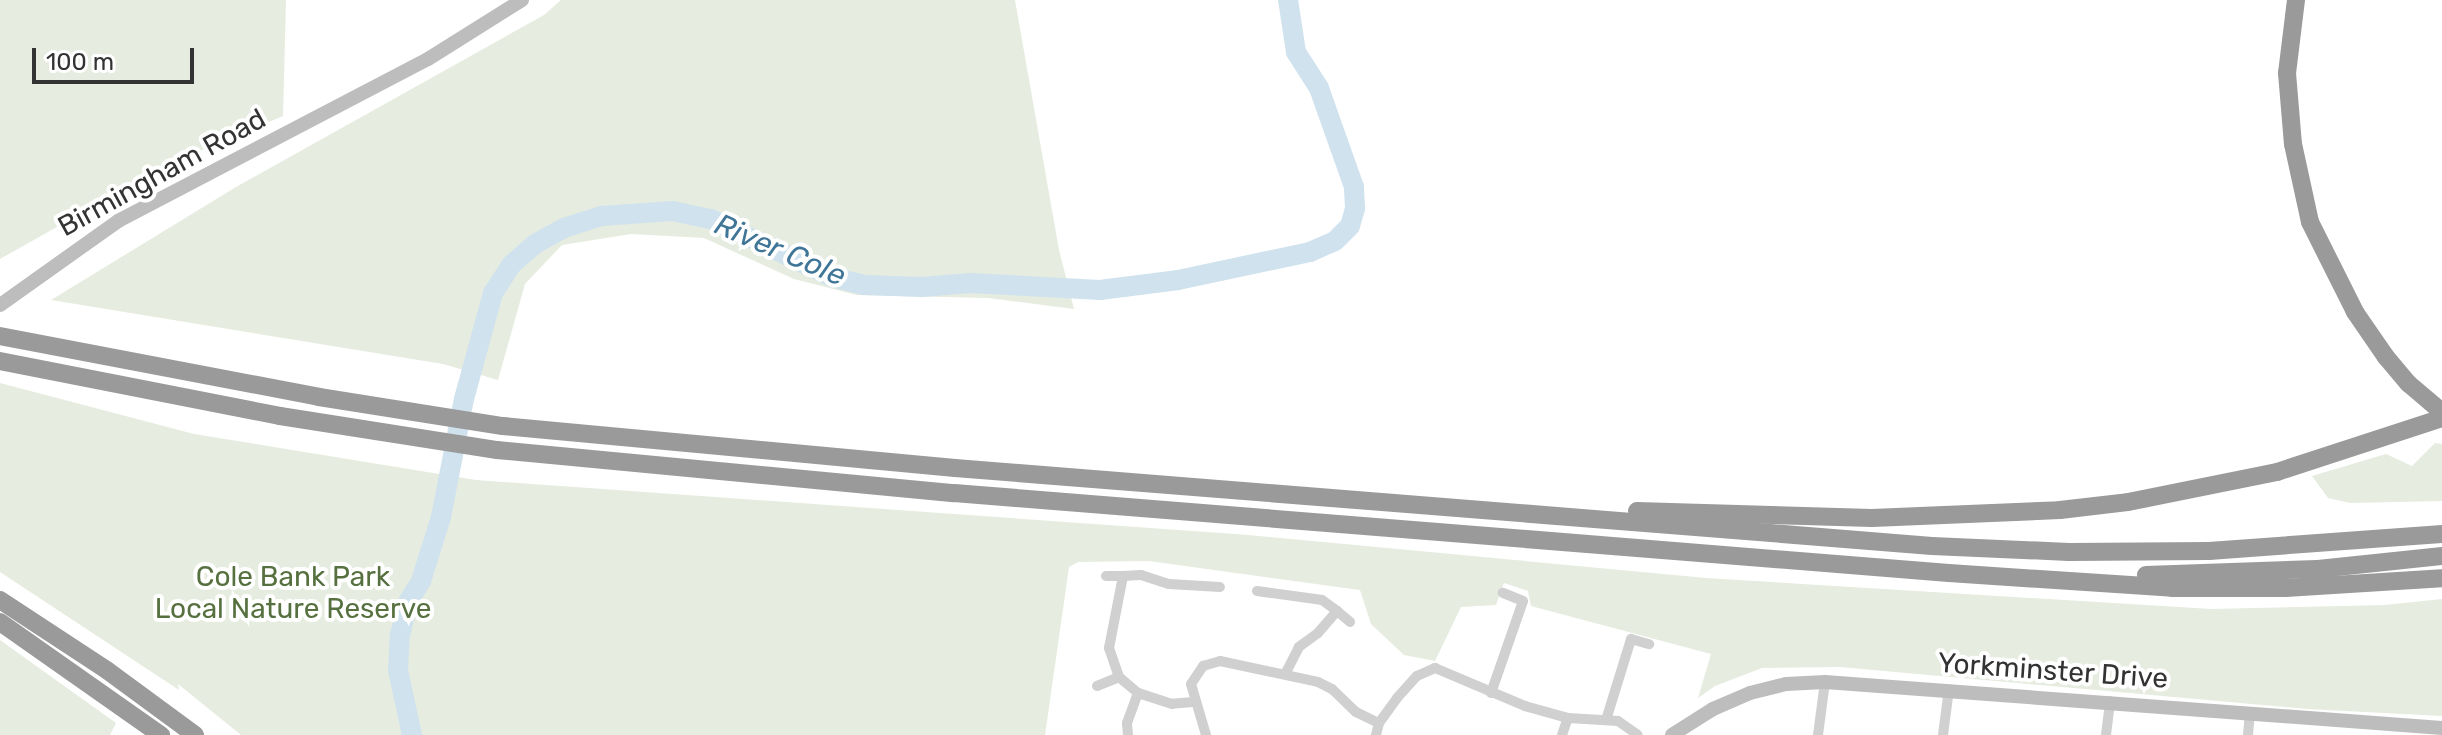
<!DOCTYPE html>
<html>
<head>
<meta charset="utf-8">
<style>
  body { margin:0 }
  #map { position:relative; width:2442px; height:735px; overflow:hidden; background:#fff; font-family:Rubik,sans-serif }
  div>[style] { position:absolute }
  .green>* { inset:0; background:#e6ecdf }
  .river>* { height:20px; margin:-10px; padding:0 10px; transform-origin:10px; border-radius:10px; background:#cfe2ee }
  .street>* { height:10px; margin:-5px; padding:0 5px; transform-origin:5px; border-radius:5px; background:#d0d0d0 }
  .secondary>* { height:14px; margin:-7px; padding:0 7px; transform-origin:7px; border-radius:7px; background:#bdbdbd }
  .highway>* { height:18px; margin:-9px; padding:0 9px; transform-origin:9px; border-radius:9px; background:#9a9a9a }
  span { translate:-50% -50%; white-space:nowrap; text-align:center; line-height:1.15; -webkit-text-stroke:8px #fff; paint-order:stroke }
  .street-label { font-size:28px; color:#333 }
  .park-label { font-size:28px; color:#56703f }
  .water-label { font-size:30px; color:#3f7597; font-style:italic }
  .scale { position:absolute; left:32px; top:48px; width:162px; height:36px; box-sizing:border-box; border:4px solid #333; border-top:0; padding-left:10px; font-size:24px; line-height:28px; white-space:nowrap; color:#333; -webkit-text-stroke:6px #fff; paint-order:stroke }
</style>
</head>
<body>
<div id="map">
  <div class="green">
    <div style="clip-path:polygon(0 0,286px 0,283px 116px,165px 166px,0 259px)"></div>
    <div style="clip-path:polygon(561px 0,1015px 0,1059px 250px,1074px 309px,988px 298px,857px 295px,794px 279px,704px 238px,631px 234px,562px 245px,525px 284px,498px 380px,443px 364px,51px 300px,236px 187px,544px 15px)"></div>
    <div style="clip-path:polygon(0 383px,194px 434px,476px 480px,1249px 535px,1706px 578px,2211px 609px,2385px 605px,2442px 599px,2442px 716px,2307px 709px,1840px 667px,1762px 668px,1715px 686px,1698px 698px,1711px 654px,1531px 606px,1528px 591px,1504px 583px,1496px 605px,1461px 607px,1435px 661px,1404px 655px,1371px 624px,1360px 590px,1149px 561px,1078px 562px,1069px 567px,1045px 735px,241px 735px,178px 684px,179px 690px,0 572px)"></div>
    <div style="clip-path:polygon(2435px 443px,2442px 444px,2442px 501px,2350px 503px,2328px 498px,2312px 476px,2386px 454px,2412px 466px)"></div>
    <div style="clip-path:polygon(0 640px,116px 723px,110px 735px,0 735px)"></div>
  </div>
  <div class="river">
    <div style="left:412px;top:735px;width:66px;rotate:-102.2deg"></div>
    <div style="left:398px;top:670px;width:35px;rotate:-87deg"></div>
    <div style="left:400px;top:635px;width:34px;rotate:-76deg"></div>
    <div style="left:408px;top:602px;width:25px;rotate:-58deg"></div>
    <div style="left:421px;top:581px;width:67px;rotate:-72.6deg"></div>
    <div style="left:441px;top:517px;width:120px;rotate:-79deg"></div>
    <div style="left:464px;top:399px;width:110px;rotate:-74.7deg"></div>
    <div style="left:493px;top:293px;width:33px;rotate:-57deg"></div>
    <div style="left:511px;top:265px;width:32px;rotate:-41deg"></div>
    <div style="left:535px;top:244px;width:33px;rotate:-29deg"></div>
    <div style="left:564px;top:228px;width:40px;rotate:-18deg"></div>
    <div style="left:602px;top:216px;width:70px;rotate:-4.1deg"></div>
    <div style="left:672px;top:211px;width:40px;rotate:12deg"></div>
    <div style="left:711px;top:219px;width:134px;rotate:25.6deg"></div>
    <div style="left:832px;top:277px;width:33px;rotate:14deg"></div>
    <div style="left:864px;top:285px;width:58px;rotate:2deg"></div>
    <div style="left:922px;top:287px;width:48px;rotate:-4.8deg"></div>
    <div style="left:970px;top:283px;width:130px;rotate:3.1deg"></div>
    <div style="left:1100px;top:290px;width:79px;rotate:-7.3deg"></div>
    <div style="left:1178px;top:280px;width:135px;rotate:-12deg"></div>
    <div style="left:1310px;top:252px;width:27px;rotate:-24deg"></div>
    <div style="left:1335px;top:241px;width:21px;rotate:-45deg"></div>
    <div style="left:1350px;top:226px;width:19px;rotate:-74deg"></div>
    <div style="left:1355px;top:208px;width:21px;rotate:-93deg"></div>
    <div style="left:1354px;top:187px;width:105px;rotate:-109.5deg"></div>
    <div style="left:1319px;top:88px;width:43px;rotate:-122.6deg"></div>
    <div style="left:1296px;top:52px;width:53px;rotate:-98.7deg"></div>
  </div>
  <div class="street">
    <div style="left:1106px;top:576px;width:17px"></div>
    <div style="left:1257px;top:591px;width:66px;rotate:7.9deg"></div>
    <div style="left:1322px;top:600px;width:19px;rotate:36deg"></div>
    <div style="left:1337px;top:611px;width:29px;rotate:131deg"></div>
    <div style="left:1318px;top:633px;width:24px;rotate:144deg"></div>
    <div style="left:1299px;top:647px;width:29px;rotate:117deg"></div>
    <div style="left:1337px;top:611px;width:17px;rotate:40deg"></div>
    <div style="left:1097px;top:686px;width:24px;rotate:-22deg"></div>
    <div style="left:1491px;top:693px;width:97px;rotate:-70.8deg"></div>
    <div style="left:1523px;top:601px;width:22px;rotate:-158deg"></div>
    <div style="left:1193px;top:702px;width:21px;rotate:175deg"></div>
    <div style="left:1172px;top:704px;width:36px;rotate:-162deg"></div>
    <div style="left:1138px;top:693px;width:25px;rotate:-140deg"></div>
    <div style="left:1119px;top:677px;width:31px;rotate:-109deg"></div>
    <div style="left:1109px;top:648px;width:73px;rotate:-79deg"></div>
    <div style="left:1123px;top:576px;width:18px;rotate:-3deg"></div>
    <div style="left:1141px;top:575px;width:29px;rotate:18deg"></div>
    <div style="left:1169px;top:584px;width:51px;rotate:3.4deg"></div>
    <div style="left:1606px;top:720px;width:85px;rotate:-72.8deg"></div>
    <div style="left:1631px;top:639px;width:19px;rotate:16deg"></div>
    <div style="left:1128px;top:735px;width:12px;rotate:-95deg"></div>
    <div style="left:1127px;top:723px;width:32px;rotate:-70deg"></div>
    <div style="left:1206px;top:735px;width:53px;rotate:-106.4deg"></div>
    <div style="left:1191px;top:684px;width:22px;rotate:-56deg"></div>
    <div style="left:1203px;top:666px;width:18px;rotate:-16deg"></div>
    <div style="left:1220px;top:661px;width:100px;rotate:12.1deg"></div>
    <div style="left:1318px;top:682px;width:16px;rotate:27deg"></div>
    <div style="left:1332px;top:689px;width:33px;rotate:44deg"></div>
    <div style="left:1356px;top:712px;width:25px;rotate:26deg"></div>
    <div style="left:1376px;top:735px;width:12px;rotate:-76deg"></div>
    <div style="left:1379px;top:723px;width:31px;rotate:-54deg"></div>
    <div style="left:1397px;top:698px;width:30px;rotate:-48deg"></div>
    <div style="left:1417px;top:676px;width:20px;rotate:-24deg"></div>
    <div style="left:1435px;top:668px;width:98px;rotate:22.9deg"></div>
    <div style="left:1525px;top:706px;width:45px;rotate:15.6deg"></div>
    <div style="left:1568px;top:718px;width:50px;rotate:3.4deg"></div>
    <div style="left:1618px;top:721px;width:24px;rotate:35deg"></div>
    <div style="left:1562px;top:735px;width:18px;rotate:-71deg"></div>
    <div style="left:1818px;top:735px;width:53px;rotate:-82.5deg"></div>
    <div style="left:1943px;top:735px;width:46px;rotate:-82.6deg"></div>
    <div style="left:2106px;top:735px;width:34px;rotate:-83deg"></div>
    <div style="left:2248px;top:735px;width:22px;rotate:-85deg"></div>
  </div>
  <div class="secondary">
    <div style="left:0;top:305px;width:145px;rotate:-35.4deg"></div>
    <div style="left:118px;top:221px;width:350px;rotate:-27.6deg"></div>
    <div style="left:428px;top:59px;width:111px;rotate:-32.1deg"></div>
    <div style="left:1672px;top:735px;width:49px;rotate:-32.4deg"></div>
    <div style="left:1713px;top:709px;width:40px;rotate:-23.4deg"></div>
    <div style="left:1750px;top:693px;width:37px;rotate:-14deg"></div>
    <div style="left:1786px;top:684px;width:39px;rotate:-3deg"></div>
    <div style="left:1825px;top:682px;width:619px;rotate:4.26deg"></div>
  </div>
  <div class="highway">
    <div style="left:2296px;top:0;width:74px;rotate:97deg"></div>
    <div style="left:2287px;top:73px;width:71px;rotate:85.2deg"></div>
    <div style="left:2293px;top:144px;width:80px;rotate:77.7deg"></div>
    <div style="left:2310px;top:222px;width:101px;rotate:63.4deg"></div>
    <div style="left:2355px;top:312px;width:55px;rotate:55.4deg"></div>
    <div style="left:2386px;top:357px;width:35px;rotate:50deg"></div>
    <div style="left:2409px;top:384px;width:43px;rotate:40.3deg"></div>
    <div style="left:0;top:336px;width:325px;rotate:10.8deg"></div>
    <div style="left:319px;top:397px;width:186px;rotate:9deg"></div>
    <div style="left:503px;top:426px;width:454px;rotate:5.3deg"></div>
    <div style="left:955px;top:468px;width:980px;rotate:4.56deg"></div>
    <div style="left:1932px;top:546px;width:137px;rotate:2.5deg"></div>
    <div style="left:2069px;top:552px;width:140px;rotate:-0.4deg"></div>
    <div style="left:2209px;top:551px;width:234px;rotate:-4.2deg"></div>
    <div style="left:0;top:361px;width:285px;rotate:11.1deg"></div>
    <div style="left:280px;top:416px;width:220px;rotate:8.9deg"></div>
    <div style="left:497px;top:450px;width:459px;rotate:5.4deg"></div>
    <div style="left:954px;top:493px;width:998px;rotate:4.6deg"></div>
    <div style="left:1949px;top:573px;width:224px;rotate:3.8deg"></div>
    <div style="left:2172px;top:588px;width:113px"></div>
    <div style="left:2285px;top:588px;width:157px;rotate:-3.6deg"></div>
    <div style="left:1637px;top:511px;width:235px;rotate:1.7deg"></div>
    <div style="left:1872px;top:518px;width:188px;rotate:-2.4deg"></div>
    <div style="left:2060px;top:510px;width:68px;rotate:-6.7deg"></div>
    <div style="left:2128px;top:502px;width:152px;rotate:-11.4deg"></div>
    <div style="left:2277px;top:472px;width:174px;rotate:-18.1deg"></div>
    <div style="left:2146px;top:575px;width:172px;rotate:-2deg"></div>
    <div style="left:2318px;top:569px;width:125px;rotate:-6deg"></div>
    <div style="left:0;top:600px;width:129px;rotate:33.3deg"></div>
    <div style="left:108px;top:671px;width:108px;rotate:36.3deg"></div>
    <div style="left:0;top:622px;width:197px;rotate:35.1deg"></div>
  </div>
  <div class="street-label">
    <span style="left:162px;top:173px;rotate:-29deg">Birmingham Road</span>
    <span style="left:2053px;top:671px;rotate:4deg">Yorkminster Drive</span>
  </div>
  <div class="park-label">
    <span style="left:293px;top:593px">Cole Bank Park<br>Local Nature Reserve</span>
  </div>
  <div class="water-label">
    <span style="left:780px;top:250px;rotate:23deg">River Cole</span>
  </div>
  <div class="scale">100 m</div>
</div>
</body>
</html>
